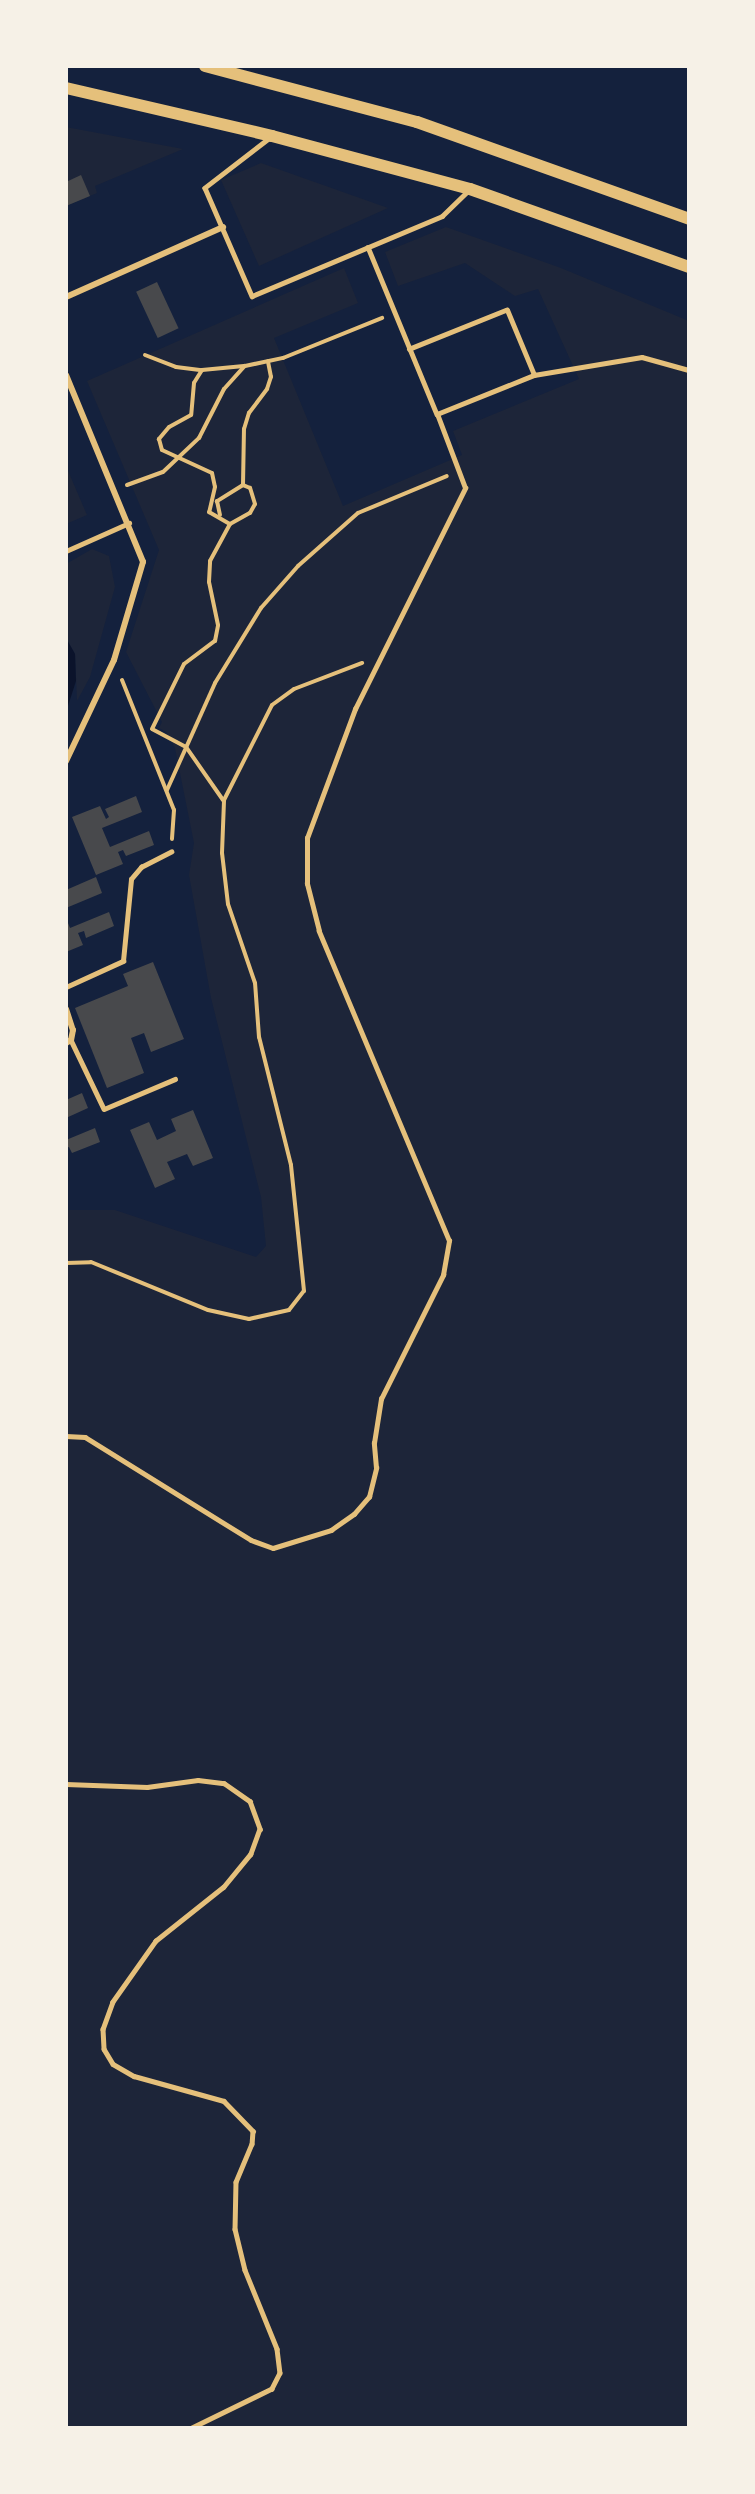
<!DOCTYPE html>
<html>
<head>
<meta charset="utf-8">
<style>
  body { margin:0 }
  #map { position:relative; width:755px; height:2494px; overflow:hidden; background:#14213d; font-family:"DM Sans",sans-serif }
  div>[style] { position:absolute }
  .green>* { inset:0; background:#1d2539 }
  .water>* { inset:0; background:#0b132b }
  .building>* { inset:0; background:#48494c; transform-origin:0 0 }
  .path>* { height:4px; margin:-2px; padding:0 2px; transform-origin:2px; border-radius:2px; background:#e5c07b }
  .service>* { height:4.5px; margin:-2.25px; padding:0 2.25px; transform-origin:2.25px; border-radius:2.25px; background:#e5c07b }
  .minor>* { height:6px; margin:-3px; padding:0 3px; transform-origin:3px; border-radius:3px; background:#e5c07b }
  .secondary>* { height:12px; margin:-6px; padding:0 6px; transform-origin:6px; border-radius:6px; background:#e5c07b }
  span { translate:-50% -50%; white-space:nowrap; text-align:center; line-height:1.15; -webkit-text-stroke:4.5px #f6f1e7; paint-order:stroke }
  .frame { position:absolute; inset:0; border:68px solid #f6f1e7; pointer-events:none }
</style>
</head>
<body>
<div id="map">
  <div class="green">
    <div style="clip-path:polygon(66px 127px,183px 149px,95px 186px,97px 193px,66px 206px)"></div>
    <div style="clip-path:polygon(261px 163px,388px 208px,259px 266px,221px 180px)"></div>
    <div style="clip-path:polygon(446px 227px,561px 268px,689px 321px,689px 2428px,66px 2428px,66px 1210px,115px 1210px,256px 1257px,266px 1246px,261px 1197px,211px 998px,189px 875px,194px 843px,175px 748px,166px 732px,159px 728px,162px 722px,126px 652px,159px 550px,87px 381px,344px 268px,358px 303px,274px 338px,343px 506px,462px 455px,453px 431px,579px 379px,538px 289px,515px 296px,465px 263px,398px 286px,385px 252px)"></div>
    <div style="clip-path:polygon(66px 466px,87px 515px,66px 524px)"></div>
    <div style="clip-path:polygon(92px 549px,109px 556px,115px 587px,90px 677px,77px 701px,75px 654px,66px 638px,66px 564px)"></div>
  </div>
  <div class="water">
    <div style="clip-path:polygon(66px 638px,75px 654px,76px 681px,66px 712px)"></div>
  </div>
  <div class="building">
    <div style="clip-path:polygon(81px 175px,90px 196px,66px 206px,66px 182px)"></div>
    <div style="left:157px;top:282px;width:51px;height:23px;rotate:65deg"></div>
    <div style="clip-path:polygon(136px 796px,142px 812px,102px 828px,110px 847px,149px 831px,154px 845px,126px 856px,123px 850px,118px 852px,123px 864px,96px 875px,72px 817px,100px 806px,106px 819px,109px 817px,105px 809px)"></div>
    <div style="clip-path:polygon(96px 877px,102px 893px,66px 908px,66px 890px)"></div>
    <div style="clip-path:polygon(109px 912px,114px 926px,86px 938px,84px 931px,78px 933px,83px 945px,66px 952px,66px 918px,70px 928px)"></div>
    <div style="clip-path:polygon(153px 962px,184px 1039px,151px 1052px,144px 1033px,131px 1038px,144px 1073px,107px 1088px,75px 1008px,128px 986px,123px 974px)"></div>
    <div style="clip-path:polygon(82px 1093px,88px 1108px,66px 1118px,66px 1100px)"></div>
    <div style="clip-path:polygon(193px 1110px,213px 1158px,193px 1166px,187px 1154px,167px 1162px,175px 1179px,155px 1188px,130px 1130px,149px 1122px,157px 1140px,176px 1131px,171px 1119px)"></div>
    <div style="clip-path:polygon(95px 1128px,100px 1142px,72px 1153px,69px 1147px,66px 1148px,66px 1140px)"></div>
  </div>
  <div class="path">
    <div style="left:145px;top:355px;width:33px;rotate:21deg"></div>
    <div style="left:176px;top:367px;width:26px;rotate:7deg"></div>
    <div style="left:202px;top:370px;width:42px;rotate:-5.4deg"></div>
    <div style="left:202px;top:370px;width:15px;rotate:122deg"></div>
    <div style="left:194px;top:383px;width:32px;rotate:95deg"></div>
    <div style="left:191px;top:415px;width:25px;rotate:151deg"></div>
    <div style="left:169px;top:427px;width:16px;rotate:130deg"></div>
    <div style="left:159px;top:439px;width:11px;rotate:75deg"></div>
    <div style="left:162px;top:450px;width:55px;rotate:24.7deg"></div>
    <div style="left:212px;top:473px;width:14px;rotate:78deg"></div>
    <div style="left:215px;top:487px;width:26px;rotate:103deg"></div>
    <div style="left:209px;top:512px;width:24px;rotate:30deg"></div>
    <div style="left:230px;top:524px;width:23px;rotate:-29deg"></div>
    <div style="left:250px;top:513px;width:10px;rotate:-61deg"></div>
    <div style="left:255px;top:504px;width:17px;rotate:-107deg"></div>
    <div style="left:250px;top:488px;width:8px;rotate:-157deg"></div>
    <div style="left:243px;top:485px;width:31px;rotate:148deg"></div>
    <div style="left:217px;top:501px;width:14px;rotate:78deg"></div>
    <div style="left:127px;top:485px;width:38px;rotate:-20deg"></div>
    <div style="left:163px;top:472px;width:50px;rotate:-43.4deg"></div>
    <div style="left:199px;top:438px;width:55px;rotate:-63deg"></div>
    <div style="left:224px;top:389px;width:31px;rotate:-48deg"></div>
    <div style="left:245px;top:366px;width:39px;rotate:-12deg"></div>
    <div style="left:283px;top:358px;width:107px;rotate:-22deg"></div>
    <div style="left:243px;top:485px;width:56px;rotate:-89deg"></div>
    <div style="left:244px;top:429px;width:17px;rotate:-73deg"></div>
    <div style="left:249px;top:413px;width:30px;rotate:-53deg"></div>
    <div style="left:267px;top:389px;width:13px;rotate:-72deg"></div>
    <div style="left:271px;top:377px;width:16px;rotate:-101deg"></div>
    <div style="left:122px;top:680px;width:140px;rotate:68.2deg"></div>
    <div style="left:174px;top:810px;width:29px;rotate:94deg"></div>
    <div style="left:167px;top:790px;width:117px;rotate:-65.8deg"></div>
    <div style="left:215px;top:683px;width:88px;rotate:-58.5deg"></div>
    <div style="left:261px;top:608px;width:56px;rotate:-48.6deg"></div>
    <div style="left:298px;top:566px;width:80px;rotate:-41.5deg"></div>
    <div style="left:358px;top:513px;width:96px;rotate:-22.6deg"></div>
    <div style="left:223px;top:800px;width:65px;rotate:-124.9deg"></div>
    <div style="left:186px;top:747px;width:38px;rotate:-152deg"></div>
    <div style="left:152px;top:729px;width:72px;rotate:-63.8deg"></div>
    <div style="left:184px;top:664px;width:39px;rotate:-37deg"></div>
    <div style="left:215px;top:641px;width:16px;rotate:-79deg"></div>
    <div style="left:218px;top:625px;width:44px;rotate:-101.8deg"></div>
    <div style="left:209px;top:582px;width:21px;rotate:-87deg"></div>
    <div style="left:210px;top:561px;width:42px;rotate:-61.6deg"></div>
    <div style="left:66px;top:1263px;width:25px;rotate:-2deg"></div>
    <div style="left:91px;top:1262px;width:126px;rotate:22.3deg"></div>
    <div style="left:208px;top:1310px;width:42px;rotate:12.4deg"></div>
    <div style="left:249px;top:1319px;width:41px;rotate:-12.7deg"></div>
    <div style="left:289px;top:1310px;width:24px;rotate:-52deg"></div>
    <div style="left:304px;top:1291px;width:127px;rotate:-95.9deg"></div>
    <div style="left:291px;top:1165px;width:132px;rotate:-104deg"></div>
    <div style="left:259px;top:1037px;width:54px;rotate:-94.2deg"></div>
    <div style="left:255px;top:983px;width:83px;rotate:-108.9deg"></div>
    <div style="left:228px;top:904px;width:51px;rotate:-96.7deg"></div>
    <div style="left:222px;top:853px;width:53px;rotate:-87.8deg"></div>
    <div style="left:224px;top:800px;width:106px;rotate:-63.2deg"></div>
    <div style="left:272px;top:705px;width:27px;rotate:-36deg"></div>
    <div style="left:294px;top:689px;width:73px;rotate:-20.9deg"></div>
  </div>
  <div class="service">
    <div style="left:270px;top:138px;width:82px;rotate:142.4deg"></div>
    <div style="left:205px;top:188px;width:118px;rotate:66.5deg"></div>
    <div style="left:252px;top:296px;width:206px;rotate:-22.8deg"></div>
    <div style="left:442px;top:216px;width:36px;rotate:-44deg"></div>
    <div style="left:368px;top:247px;width:181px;rotate:67.6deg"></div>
    <div style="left:437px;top:414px;width:105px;rotate:-21.9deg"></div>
    <div style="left:534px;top:375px;width:70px;rotate:-112.6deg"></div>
    <div style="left:507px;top:310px;width:105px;rotate:158.1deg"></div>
    <div style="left:534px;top:375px;width:109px;rotate:-9.5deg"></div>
    <div style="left:642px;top:357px;width:49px;rotate:15.5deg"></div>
    <div style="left:66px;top:551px;width:69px;rotate:-24deg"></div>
    <div style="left:66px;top:987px;width:63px;rotate:-24.5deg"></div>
    <div style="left:123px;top:961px;width:82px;rotate:-84.4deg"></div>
    <div style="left:131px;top:879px;width:16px;rotate:-50deg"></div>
    <div style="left:141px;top:867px;width:34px;rotate:-27deg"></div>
    <div style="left:71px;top:1040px;width:76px;rotate:64.4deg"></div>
    <div style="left:104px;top:1109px;width:77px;rotate:-22.9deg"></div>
    <div style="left:66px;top:1436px;width:19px;rotate:3deg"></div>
    <div style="left:85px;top:1437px;width:195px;rotate:31.8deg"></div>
    <div style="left:251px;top:1540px;width:23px;rotate:20deg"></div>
    <div style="left:273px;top:1548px;width:61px;rotate:-17.2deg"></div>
    <div style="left:331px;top:1530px;width:28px;rotate:-35deg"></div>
    <div style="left:354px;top:1514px;width:23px;rotate:-49deg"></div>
    <div style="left:369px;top:1497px;width:30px;rotate:-76deg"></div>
    <div style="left:376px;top:1468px;width:25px;rotate:-95deg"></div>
    <div style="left:374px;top:1443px;width:45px;rotate:-81deg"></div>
    <div style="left:381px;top:1399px;width:139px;rotate:-63.4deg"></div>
    <div style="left:443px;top:1275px;width:35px;rotate:-80deg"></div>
    <div style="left:449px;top:1241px;width:336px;rotate:-112.8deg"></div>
    <div style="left:319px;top:931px;width:49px;rotate:-104.3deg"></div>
    <div style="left:307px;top:884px;width:46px;rotate:-90deg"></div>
    <div style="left:307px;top:838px;width:138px;rotate:-69.6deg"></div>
    <div style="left:355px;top:709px;width:247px;rotate:-63.5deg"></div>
    <div style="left:465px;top:488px;width:79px;rotate:-110.7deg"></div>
    <div style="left:66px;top:1784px;width:81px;rotate:2.1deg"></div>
    <div style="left:147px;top:1787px;width:51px;rotate:-7.8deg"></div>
    <div style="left:198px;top:1780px;width:26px;rotate:7deg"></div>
    <div style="left:224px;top:1783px;width:32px;rotate:35deg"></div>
    <div style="left:250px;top:1801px;width:30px;rotate:70deg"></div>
    <div style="left:260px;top:1829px;width:27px;rotate:110deg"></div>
    <div style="left:251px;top:1854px;width:43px;rotate:129.3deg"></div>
    <div style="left:224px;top:1887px;width:87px;rotate:141.5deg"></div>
    <div style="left:156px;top:1941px;width:75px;rotate:125.2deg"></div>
    <div style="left:113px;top:2002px;width:29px;rotate:110deg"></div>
    <div style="left:103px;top:2029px;width:20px;rotate:87deg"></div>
    <div style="left:104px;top:2049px;width:17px;rotate:59deg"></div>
    <div style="left:113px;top:2064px;width:24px;rotate:30deg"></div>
    <div style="left:134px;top:2076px;width:93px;rotate:15.5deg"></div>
    <div style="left:224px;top:2101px;width:42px;rotate:46deg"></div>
    <div style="left:253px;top:2131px;width:13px;rotate:94deg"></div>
    <div style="left:252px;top:2144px;width:41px;rotate:112.8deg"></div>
    <div style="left:236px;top:2182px;width:47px;rotate:91.2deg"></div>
    <div style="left:235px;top:2229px;width:42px;rotate:76.3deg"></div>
    <div style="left:245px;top:2270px;width:85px;rotate:67.9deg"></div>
    <div style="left:277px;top:2349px;width:24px;rotate:83deg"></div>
    <div style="left:280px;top:2373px;width:18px;rotate:117deg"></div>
    <div style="left:272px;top:2389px;width:89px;rotate:154deg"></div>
  </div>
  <div class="minor">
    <div style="left:66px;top:297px;width:172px;rotate:-24deg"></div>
    <div style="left:66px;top:375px;width:202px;rotate:67.6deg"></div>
    <div style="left:143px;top:562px;width:102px;rotate:106.5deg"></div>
    <div style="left:114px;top:660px;width:112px;rotate:115.4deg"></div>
    <div style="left:66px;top:1009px;width:22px;rotate:72deg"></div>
    <div style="left:73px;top:1030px;width:10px;rotate:101deg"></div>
    <div style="left:71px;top:1040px;width:6px;rotate:149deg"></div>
  </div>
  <div class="secondary">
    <div style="left:205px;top:66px;width:219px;rotate:14.8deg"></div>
    <div style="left:417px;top:122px;width:289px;rotate:19.6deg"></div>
    <div style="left:66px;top:88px;width:212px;rotate:13.1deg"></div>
    <div style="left:272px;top:136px;width:205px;rotate:15deg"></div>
    <div style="left:470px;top:189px;width:232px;rotate:19.6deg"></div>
  </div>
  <div class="frame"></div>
</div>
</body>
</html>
